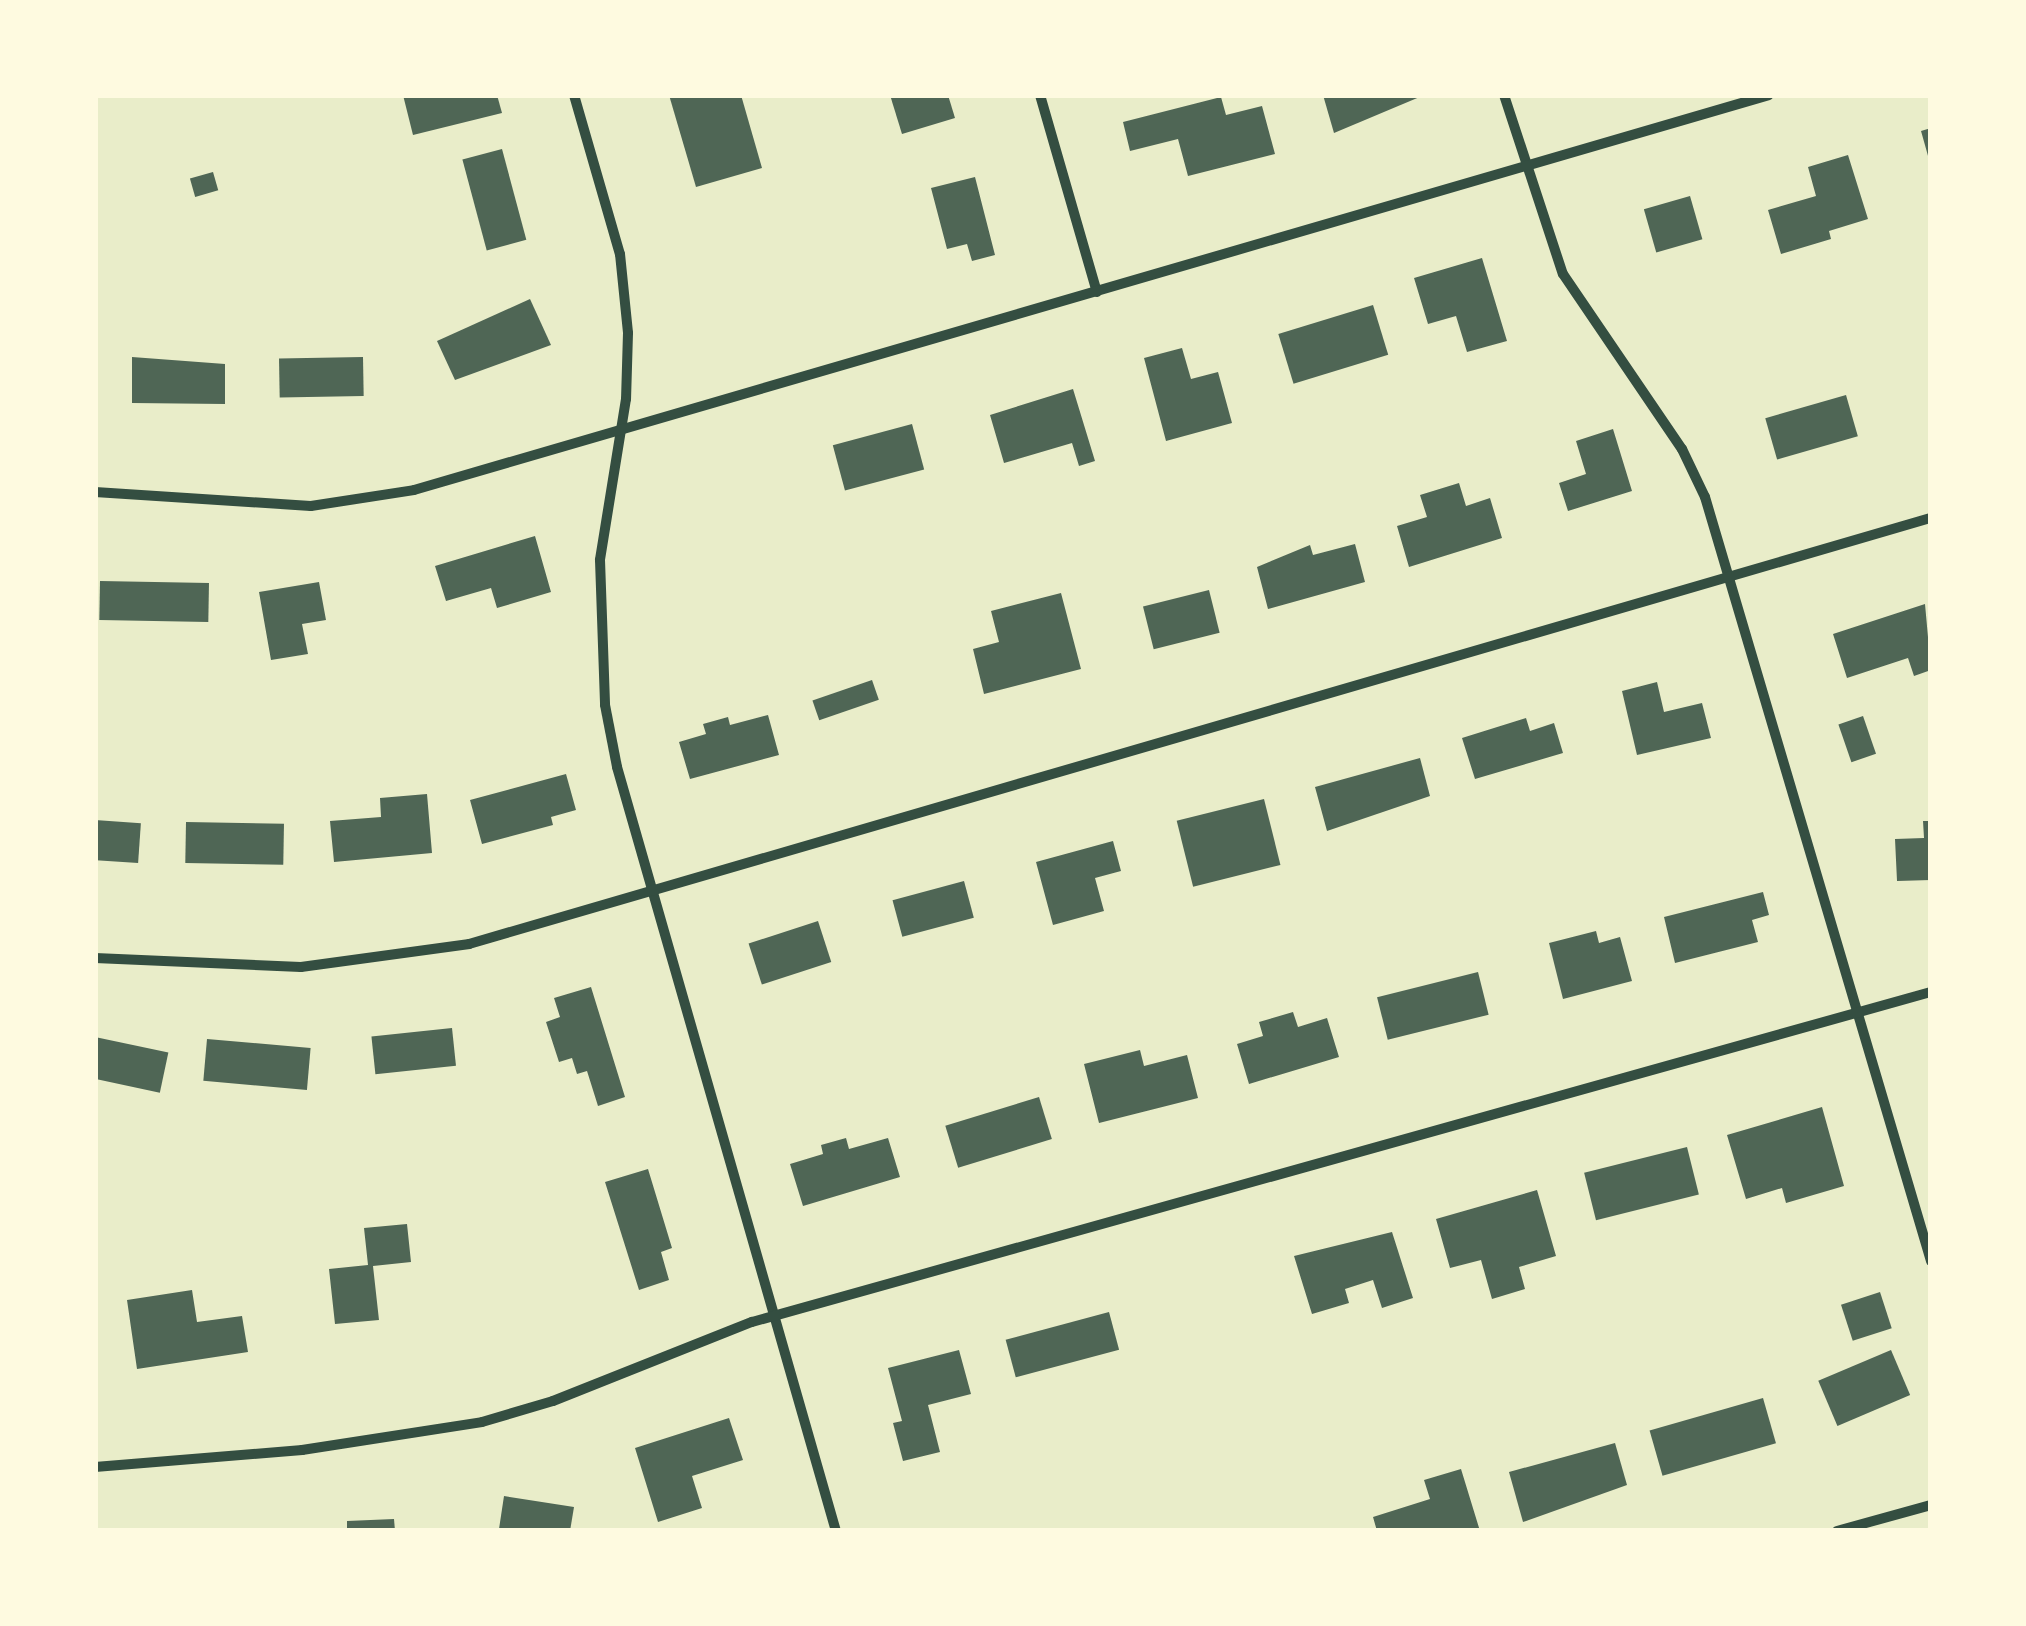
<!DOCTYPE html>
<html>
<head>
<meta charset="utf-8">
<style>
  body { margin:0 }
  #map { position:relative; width:2026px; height:1626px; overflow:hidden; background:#e9edc9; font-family:Montserrat,sans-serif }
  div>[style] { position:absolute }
  .building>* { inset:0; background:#4f6655; transform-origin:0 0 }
  .minor>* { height:10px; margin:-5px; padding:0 5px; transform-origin:5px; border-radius:5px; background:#344e41 }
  span { translate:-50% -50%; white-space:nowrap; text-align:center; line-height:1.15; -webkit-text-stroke:8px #fefae0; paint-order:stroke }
  .frame { position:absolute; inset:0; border:98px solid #fefae0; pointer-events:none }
</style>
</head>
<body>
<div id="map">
  <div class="building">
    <div style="clip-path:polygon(403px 95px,497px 95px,502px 113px,413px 135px)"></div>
    <div style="clip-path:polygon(669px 95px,741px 95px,762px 168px,696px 187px)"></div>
    <div style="clip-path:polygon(890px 95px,948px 95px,955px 118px,902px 134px)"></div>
    <div style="clip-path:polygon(1323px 95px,1422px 95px,1422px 96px,1334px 133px)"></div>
    <div style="clip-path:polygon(1221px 97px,1226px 115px,1262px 106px,1275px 154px,1188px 176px,1178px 139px,1130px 151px,1123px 122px)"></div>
    <div style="clip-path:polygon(1931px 128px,1931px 162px,1930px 163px,1921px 131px)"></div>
    <div style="left:502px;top:149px;width:94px;height:41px;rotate:75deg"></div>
    <div style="clip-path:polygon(1848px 155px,1868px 219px,1829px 231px,1831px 239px,1781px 254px,1768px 210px,1816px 196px,1808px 167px)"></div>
    <div style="left:213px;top:172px;width:19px;height:24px;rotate:74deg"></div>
    <div style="clip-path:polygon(975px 177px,995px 255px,972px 261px,967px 244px,947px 249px,931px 188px)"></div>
    <div style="left:1690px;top:196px;width:45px;height:48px;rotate:74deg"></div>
    <div style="clip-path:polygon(1482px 258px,1507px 341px,1467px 352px,1456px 316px,1428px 324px,1414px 278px)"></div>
    <div style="clip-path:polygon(530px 299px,551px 345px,455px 380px,437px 341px)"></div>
    <div style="left:1373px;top:305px;width:52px;height:99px;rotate:73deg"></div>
    <div style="clip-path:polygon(1182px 348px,1191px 379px,1218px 372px,1232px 423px,1166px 441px,1144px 358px)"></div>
    <div style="clip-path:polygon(132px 357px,225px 364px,225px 404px,132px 403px)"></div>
    <div style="left:363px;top:357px;width:39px;height:84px;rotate:89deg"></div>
    <div style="clip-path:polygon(1073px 389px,1095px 461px,1079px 466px,1072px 443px,1004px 463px,990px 415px)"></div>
    <div style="left:1846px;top:395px;width:43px;height:84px;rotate:74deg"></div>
    <div style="left:912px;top:424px;width:47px;height:82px;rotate:75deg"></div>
    <div style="clip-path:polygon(1613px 429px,1632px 491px,1568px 511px,1559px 483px,1586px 474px,1576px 441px)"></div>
    <div style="clip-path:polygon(1459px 483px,1466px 506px,1490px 498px,1502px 538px,1409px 567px,1397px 526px,1427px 517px,1420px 495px)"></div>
    <div style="clip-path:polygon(535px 536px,551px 592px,497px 608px,491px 588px,446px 601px,435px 566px)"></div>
    <div style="clip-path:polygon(1355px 544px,1365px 582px,1268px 609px,1257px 567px,1310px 545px,1313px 555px)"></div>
    <div style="left:100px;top:581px;width:109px;height:39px;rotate:1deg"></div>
    <div style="clip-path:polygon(319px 582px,326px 620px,302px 624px,308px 654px,271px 660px,259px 592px)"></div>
    <div style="left:1209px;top:590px;width:44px;height:68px;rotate:76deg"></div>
    <div style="clip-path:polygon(1061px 593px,1081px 669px,984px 694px,973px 649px,999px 642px,991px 611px)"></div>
    <div style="clip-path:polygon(1925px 604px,1931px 670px,1914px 676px,1908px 658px,1847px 678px,1833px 634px)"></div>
    <div style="left:872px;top:680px;width:21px;height:63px;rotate:71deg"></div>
    <div style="clip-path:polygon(1657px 682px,1664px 712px,1702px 703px,1711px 738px,1637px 755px,1622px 691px)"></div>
    <div style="clip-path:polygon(768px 715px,779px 755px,690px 779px,679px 742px,706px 734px,703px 724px,728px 717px,730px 725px)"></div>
    <div style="left:1863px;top:716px;width:40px;height:26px;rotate:71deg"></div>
    <div style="clip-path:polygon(1526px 718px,1530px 731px,1554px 723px,1563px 753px,1475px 779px,1462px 738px)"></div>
    <div style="clip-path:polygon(1420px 758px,1430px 796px,1327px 831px,1315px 787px)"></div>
    <div style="clip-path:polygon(566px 774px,576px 810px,551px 817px,553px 825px,482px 844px,470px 800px)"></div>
    <div style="clip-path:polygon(427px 794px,432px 853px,334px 862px,330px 821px,381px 817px,380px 798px)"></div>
    <div style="left:1264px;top:799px;width:68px;height:90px;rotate:76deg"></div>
    <div style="left:95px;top:820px;width:46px;height:40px;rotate:4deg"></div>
    <div style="clip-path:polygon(1923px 821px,1931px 821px,1931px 880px,1897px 881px,1895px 839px,1924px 838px)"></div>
    <div style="left:186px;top:822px;width:98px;height:41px;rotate:1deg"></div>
    <div style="clip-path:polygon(1113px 841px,1121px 871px,1095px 878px,1104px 911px,1053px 925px,1036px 862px)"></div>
    <div style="left:964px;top:881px;width:38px;height:74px;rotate:75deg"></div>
    <div style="clip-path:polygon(1763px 892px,1769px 915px,1752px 920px,1758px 942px,1675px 963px,1664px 917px)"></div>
    <div style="left:818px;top:921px;width:43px;height:73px;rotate:72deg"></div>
    <div style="clip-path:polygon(1596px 931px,1599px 943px,1620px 937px,1632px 981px,1563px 999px,1549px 943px)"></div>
    <div style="left:1478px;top:972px;width:44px;height:104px;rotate:76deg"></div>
    <div style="clip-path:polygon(591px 987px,625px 1097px,598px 1106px,587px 1071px,577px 1074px,572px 1058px,559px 1062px,546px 1022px,560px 1017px,554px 998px)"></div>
    <div style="clip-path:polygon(1293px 1012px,1298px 1027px,1327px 1018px,1339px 1057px,1249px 1084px,1237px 1044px,1263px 1036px,1259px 1022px)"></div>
    <div style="left:452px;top:1028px;width:38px;height:81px;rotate:84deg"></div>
    <div style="left:95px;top:1037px;width:75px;height:41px;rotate:12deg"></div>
    <div style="left:207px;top:1039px;width:104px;height:42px;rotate:5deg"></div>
    <div style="clip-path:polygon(1140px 1050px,1144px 1066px,1187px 1055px,1198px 1098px,1099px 1123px,1084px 1064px)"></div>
    <div style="left:1039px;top:1097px;width:44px;height:98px;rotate:73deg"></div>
    <div style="clip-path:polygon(1822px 1107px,1844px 1186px,1786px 1203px,1782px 1188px,1746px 1199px,1727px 1135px)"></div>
    <div style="clip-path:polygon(846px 1138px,849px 1149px,888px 1138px,900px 1177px,803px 1206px,790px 1164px,823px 1154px,821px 1145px)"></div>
    <div style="left:1687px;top:1147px;width:49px;height:106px;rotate:76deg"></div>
    <div style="clip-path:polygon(648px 1169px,672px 1248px,661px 1252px,669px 1280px,639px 1290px,605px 1182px)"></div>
    <div style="clip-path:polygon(1537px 1190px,1556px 1256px,1519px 1267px,1525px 1289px,1492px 1299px,1481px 1260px,1450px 1268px,1436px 1219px)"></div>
    <div style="clip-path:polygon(407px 1224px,411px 1262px,373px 1266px,379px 1320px,335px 1324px,329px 1269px,368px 1265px,364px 1228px)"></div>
    <div style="clip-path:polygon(1392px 1232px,1413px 1298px,1382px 1308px,1373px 1280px,1345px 1289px,1349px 1303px,1312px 1314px,1294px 1256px)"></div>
    <div style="clip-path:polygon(192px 1290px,197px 1322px,242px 1316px,248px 1352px,137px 1369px,127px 1300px)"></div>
    <div style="left:1880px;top:1292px;width:38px;height:41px;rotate:72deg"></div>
    <div style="left:1109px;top:1312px;width:39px;height:107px;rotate:75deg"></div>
    <div style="clip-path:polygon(959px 1350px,971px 1394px,928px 1405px,940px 1452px,903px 1461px,893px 1423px,902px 1421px,888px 1368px)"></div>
    <div style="left:1891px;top:1350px;width:49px;height:79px;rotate:67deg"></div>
    <div style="left:1763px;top:1398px;width:47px;height:118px;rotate:74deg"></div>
    <div style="clip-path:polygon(729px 1418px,743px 1460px,692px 1476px,702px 1508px,658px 1522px,635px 1448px)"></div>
    <div style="clip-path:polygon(1615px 1443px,1627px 1485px,1523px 1522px,1509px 1472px)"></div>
    <div style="clip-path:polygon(1461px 1469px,1480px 1531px,1377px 1531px,1373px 1517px,1430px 1499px,1424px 1480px)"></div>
    <div style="clip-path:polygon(504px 1496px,574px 1507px,570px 1531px,499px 1529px)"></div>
    <div style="clip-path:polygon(394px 1519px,395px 1531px,347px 1531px,347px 1521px)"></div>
  </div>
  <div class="minor">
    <div style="left:574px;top:95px;width:166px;rotate:73.9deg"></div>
    <div style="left:620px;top:254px;width:79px;rotate:84.2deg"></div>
    <div style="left:628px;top:333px;width:66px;rotate:91.7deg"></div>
    <div style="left:626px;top:399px;width:163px;rotate:99.2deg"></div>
    <div style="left:600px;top:560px;width:145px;rotate:88deg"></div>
    <div style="left:605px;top:705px;width:63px;rotate:79deg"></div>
    <div style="left:617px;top:767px;width:795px;rotate:74.01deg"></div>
    <div style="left:1040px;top:95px;width:205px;rotate:73.9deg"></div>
    <div style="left:1504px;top:95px;width:188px;rotate:71.8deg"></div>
    <div style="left:1563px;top:274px;width:212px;rotate:55.8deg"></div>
    <div style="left:1682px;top:449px;width:53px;rotate:64.4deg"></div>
    <div style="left:1705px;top:497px;width:797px;rotate:73.52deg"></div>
    <div style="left:95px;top:492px;width:216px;rotate:3.7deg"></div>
    <div style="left:311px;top:506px;width:104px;rotate:-8.8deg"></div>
    <div style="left:414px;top:490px;width:1411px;rotate:-16.25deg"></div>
    <div style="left:95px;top:958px;width:206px;rotate:2.5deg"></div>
    <div style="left:301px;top:967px;width:170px;rotate:-7.8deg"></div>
    <div style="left:469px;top:944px;width:1523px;rotate:-16.25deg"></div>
    <div style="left:95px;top:1467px;width:208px;rotate:-4.7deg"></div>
    <div style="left:302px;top:1450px;width:182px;rotate:-8.8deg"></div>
    <div style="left:482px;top:1422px;width:74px;rotate:-16.5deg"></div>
    <div style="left:553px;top:1401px;width:214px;rotate:-21.7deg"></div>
    <div style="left:752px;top:1322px;width:1224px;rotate:-15.64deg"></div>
    <div style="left:1837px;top:1531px;width:98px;rotate:-15.5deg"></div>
  </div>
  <div class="frame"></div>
</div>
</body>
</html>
